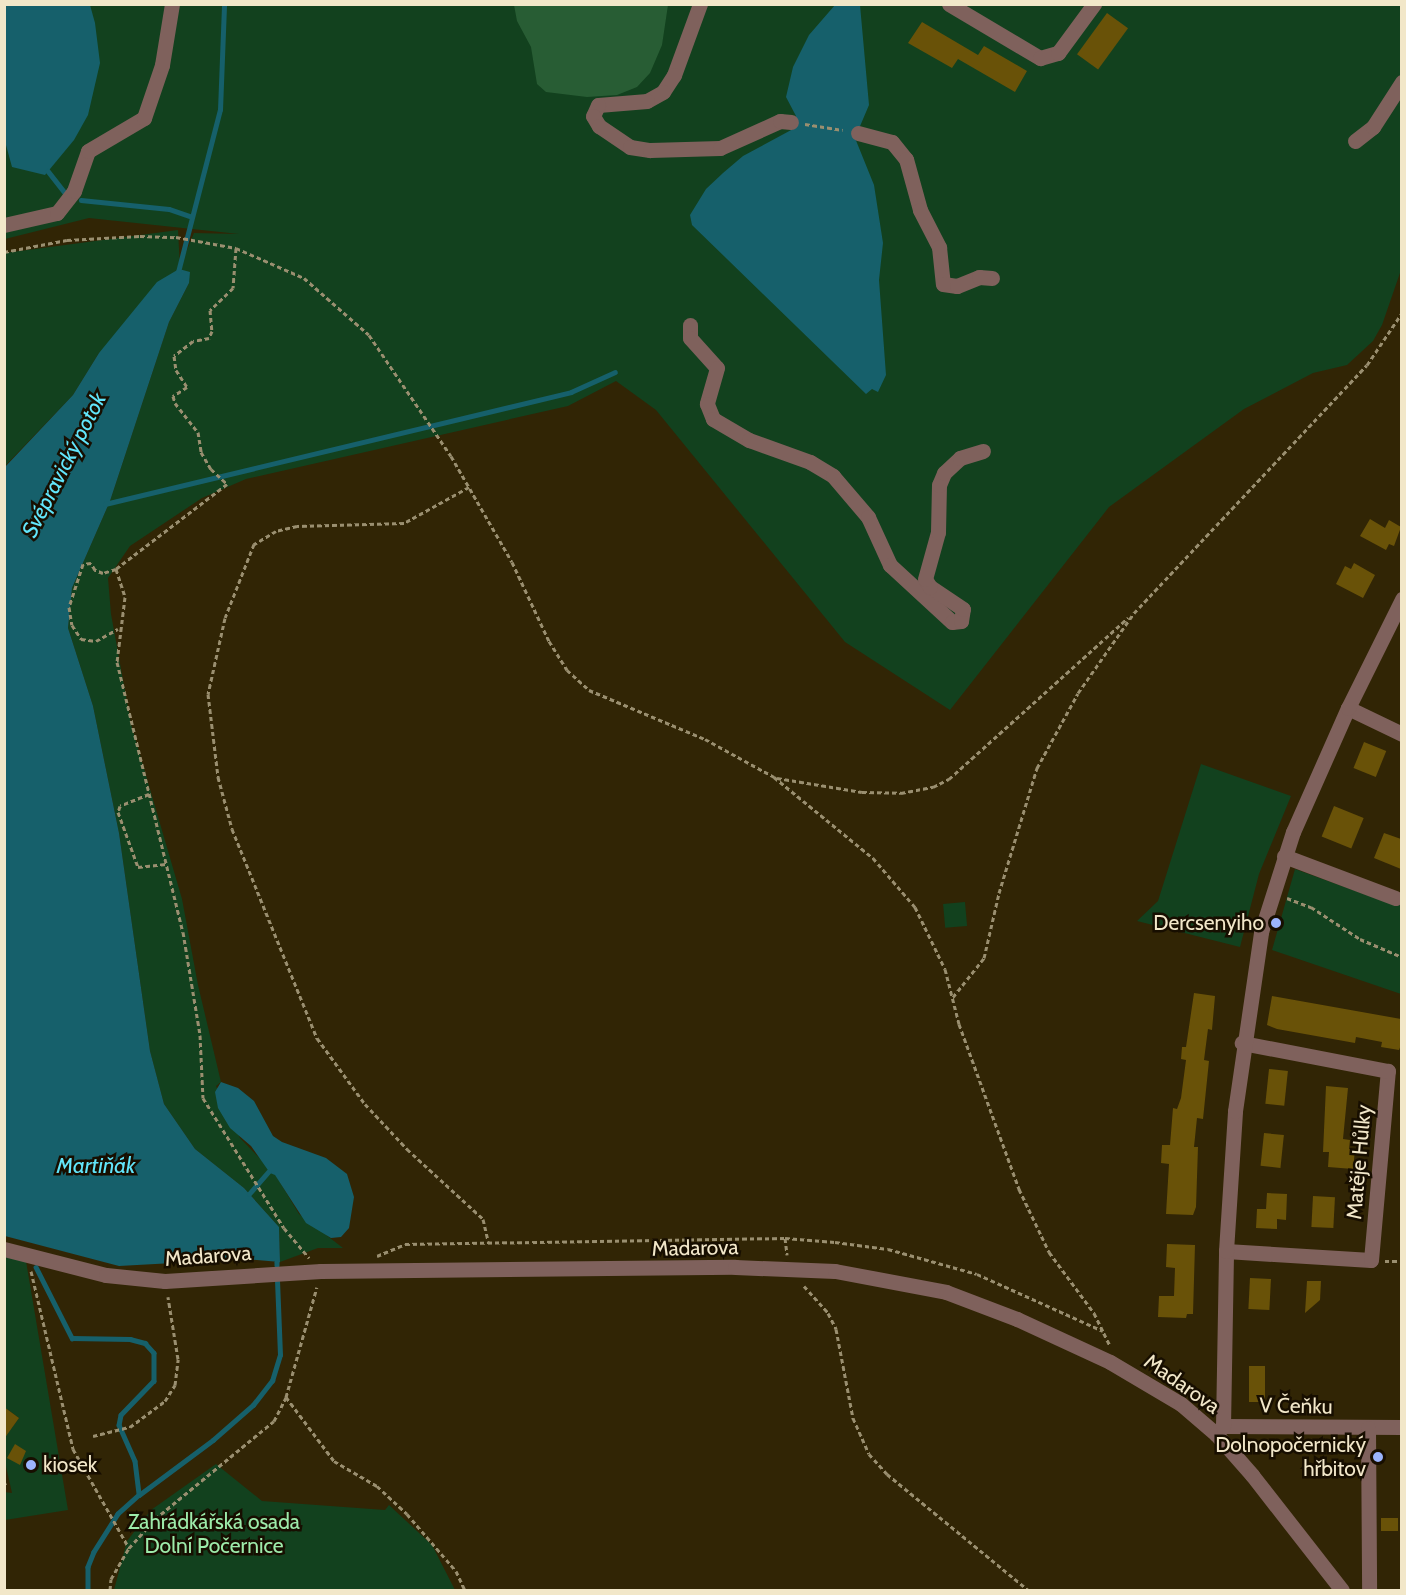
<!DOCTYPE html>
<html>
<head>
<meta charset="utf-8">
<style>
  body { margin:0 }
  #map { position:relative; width:1406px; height:1595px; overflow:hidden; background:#312505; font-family:Cabin,sans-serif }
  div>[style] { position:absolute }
  .green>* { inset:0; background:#12411e; transform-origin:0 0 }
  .forest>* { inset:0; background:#285d34 }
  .water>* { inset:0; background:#16606b }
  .stream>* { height:4.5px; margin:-2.25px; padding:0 2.25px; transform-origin:2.25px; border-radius:2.25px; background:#16606b }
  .building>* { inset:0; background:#695208; transform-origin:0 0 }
  .path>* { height:3px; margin-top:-1.5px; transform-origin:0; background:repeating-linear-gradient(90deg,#9a8f70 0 4.5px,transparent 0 7.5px) }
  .minor>* { height:15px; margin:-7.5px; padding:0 7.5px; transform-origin:7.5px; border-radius:7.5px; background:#7f615c }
  .dots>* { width:16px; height:16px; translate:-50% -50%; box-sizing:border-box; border:3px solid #170e00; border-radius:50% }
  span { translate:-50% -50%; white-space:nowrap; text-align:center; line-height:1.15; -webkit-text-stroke:5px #170e00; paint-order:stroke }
  .poi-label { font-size:21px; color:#f2e7c9 }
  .right { translate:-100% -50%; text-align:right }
  .left { translate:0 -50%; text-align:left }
  .street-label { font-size:21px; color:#f2e7c9 }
  .park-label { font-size:21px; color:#9debaa }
  .water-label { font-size:22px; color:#62e6fb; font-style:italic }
  .frame { position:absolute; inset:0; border:6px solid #f2e7c9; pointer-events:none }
</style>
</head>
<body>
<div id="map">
  <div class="green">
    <div style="clip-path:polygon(5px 5px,1401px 5px,1401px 270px,1382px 325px,1373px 341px,1347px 365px,1313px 373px,1244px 409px,1109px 507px,950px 710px,845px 642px,656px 410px,616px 381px,568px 406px,246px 479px,202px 498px,130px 546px,108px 578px,111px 614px,131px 724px,182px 899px,198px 985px,221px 1082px,216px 1086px,240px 1138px,275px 1174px,299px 1214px,343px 1248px,318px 1248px,280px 1262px,279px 1227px,244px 1188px,195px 1149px,164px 1104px,150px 1051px,119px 833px,93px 706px,68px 628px,72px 588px,110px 501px,169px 322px,189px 283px,99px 353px,73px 395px,4px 467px,5px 253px,178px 230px,180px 267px,194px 233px,239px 234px,89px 218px,5px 239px)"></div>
    <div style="clip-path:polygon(1201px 764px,1291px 796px,1259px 874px,1240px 947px,1137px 921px,1158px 901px)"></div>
    <div style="clip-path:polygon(1295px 869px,1397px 906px,1401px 896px,1401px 994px,1272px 950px)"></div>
    <div style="left:965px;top:902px;width:24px;height:22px;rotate:85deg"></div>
    <div style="clip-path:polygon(5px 1256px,26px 1261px,68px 1510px,5px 1520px,4px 1492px,12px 1493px,5px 1462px,5px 1424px,11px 1429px,19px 1418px,7px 1409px,5px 1412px)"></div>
    <div style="clip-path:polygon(216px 1464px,262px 1501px,385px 1510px,389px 1505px,432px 1545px,455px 1590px,114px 1590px,127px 1541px,151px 1510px)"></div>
  </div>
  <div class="forest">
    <div style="clip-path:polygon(514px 5px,514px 4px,668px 5px,662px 45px,650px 73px,637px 87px,617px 95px,587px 97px,546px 92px,537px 84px,531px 47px,517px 21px)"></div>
  </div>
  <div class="water">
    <div style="clip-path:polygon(6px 5px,90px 5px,95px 23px,100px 63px,88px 115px,74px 140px,45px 175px,12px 167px,6px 145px)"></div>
    <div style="clip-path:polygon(835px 5px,860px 5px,869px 105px,855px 138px,874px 185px,883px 243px,879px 280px,886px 375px,878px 392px,872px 389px,866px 394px,692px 225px,690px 215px,706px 189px,723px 173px,743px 156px,793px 129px,796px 116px,786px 97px,793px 67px,809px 35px)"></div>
    <div style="clip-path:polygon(179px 269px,190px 272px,189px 283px,169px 322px,110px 501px,72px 588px,68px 628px,93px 706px,119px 833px,150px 1051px,164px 1104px,195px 1149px,244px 1188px,279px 1227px,280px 1262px,246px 1259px,119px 1266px,5px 1236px,5px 467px,73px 395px,99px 353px,157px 282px)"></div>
    <div style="clip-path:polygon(221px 1082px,238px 1088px,254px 1101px,273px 1136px,282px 1142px,326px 1158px,347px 1174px,354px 1197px,349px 1228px,341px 1237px,331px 1238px,306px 1223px,275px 1175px,270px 1173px,251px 1146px,230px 1128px,218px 1108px,215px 1092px)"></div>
  </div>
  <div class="stream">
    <div style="left:48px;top:171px;width:29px;rotate:52deg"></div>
    <div style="left:81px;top:200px;width:88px;rotate:5.8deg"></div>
    <div style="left:169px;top:209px;width:24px;rotate:19deg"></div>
    <div style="left:178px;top:272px;width:167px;rotate:-75.5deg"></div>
    <div style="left:220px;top:110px;width:106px;rotate:-87.8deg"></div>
    <div style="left:105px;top:504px;width:479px;rotate:-13.5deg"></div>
    <div style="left:571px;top:392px;width:48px;rotate:-24.4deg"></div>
    <div style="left:249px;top:1194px;width:29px;rotate:-49deg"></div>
    <div style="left:277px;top:1262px;width:3px;rotate:90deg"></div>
    <div style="left:36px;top:1267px;width:80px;rotate:63.1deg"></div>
    <div style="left:72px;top:1338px;width:58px;rotate:1deg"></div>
    <div style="left:130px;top:1339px;width:16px;rotate:15deg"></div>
    <div style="left:145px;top:1343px;width:13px;rotate:48deg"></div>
    <div style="left:154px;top:1353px;width:28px;rotate:90deg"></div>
    <div style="left:154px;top:1381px;width:47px;rotate:134.1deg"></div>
    <div style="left:121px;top:1415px;width:10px;rotate:101deg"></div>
    <div style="left:119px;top:1425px;width:39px;rotate:66deg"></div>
    <div style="left:135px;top:1461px;width:34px;rotate:83deg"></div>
    <div style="left:139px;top:1495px;width:28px;rotate:138deg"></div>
    <div style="left:118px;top:1514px;width:45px;rotate:122.3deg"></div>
    <div style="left:94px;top:1552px;width:16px;rotate:112deg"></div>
    <div style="left:88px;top:1567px;width:23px;rotate:90deg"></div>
    <div style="left:139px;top:1495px;width:92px;rotate:-36.6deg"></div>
    <div style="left:213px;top:1440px;width:53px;rotate:-41.2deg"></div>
    <div style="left:253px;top:1405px;width:31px;rotate:-52deg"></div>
    <div style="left:272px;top:1381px;width:27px;rotate:-73deg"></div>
    <div style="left:280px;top:1355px;width:76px;rotate:-92.3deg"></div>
  </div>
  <div class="building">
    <div style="left:1107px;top:13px;width:26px;height:51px;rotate:36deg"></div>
    <div style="clip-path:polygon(922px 22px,978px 55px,984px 46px,1027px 71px,1015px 92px,958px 59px,952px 68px,908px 43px)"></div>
    <div style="clip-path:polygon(1370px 519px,1385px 528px,1389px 520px,1401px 527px,1394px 546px,1389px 544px,1386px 550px,1360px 536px)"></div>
    <div style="clip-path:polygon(1354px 563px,1375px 575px,1363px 598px,1336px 584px,1345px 566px,1351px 569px)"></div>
    <div style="left:1364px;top:742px;width:24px;height:28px;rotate:22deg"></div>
    <div style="left:1334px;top:806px;width:32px;height:33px;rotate:22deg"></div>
    <div style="clip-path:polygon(1384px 833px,1401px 839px,1401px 869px,1374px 858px)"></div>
    <div style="clip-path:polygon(1194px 993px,1215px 996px,1212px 1030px,1208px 1029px,1204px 1060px,1209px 1061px,1203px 1119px,1197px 1118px,1194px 1147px,1198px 1147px,1196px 1207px,1193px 1215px,1166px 1214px,1169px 1164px,1161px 1163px,1162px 1145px,1170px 1145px,1173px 1108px,1177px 1109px,1181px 1098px,1186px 1060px,1181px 1059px,1182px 1047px,1186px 1047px)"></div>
    <div style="clip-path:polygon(1272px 996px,1401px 1019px,1401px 1045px,1399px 1050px,1381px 1047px,1382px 1042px,1356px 1037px,1355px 1043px,1277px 1029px,1267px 1025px)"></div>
    <div style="left:1269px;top:1069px;width:19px;height:35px;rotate:6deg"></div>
    <div style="clip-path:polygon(1326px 1086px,1348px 1088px,1343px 1139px,1350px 1140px,1349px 1149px,1355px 1150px,1353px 1169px,1328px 1167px,1329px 1152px,1323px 1152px)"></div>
    <div style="left:1264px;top:1133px;width:20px;height:33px;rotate:6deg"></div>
    <div style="clip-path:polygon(1267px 1193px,1287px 1194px,1286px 1220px,1277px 1219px,1277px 1229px,1256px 1228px,1257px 1209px,1266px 1209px)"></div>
    <div style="left:1313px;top:1196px;width:22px;height:31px;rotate:3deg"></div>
    <div style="clip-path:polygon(1167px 1244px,1195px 1245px,1193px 1314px,1187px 1314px,1186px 1318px,1158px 1317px,1159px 1296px,1174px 1296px,1175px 1268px,1166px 1267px)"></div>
    <div style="left:1250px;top:1278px;width:21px;height:31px;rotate:3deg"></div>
    <div style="clip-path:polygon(1307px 1281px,1321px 1281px,1320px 1300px,1305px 1313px)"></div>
    <div style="left:1249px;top:1366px;width:16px;height:36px"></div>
    <div style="clip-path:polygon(4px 1407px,19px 1418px,4px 1439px)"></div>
    <div style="clip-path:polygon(15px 1444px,26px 1451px,20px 1465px,7px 1458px)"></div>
    <div style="left:1381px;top:1518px;width:17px;height:13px"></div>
  </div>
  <div class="path">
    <div style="left:805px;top:124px;width:38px;rotate:9deg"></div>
    <div style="left:236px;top:248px;width:40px;rotate:94.3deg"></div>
    <div style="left:233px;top:288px;width:32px;rotate:136deg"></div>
    <div style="left:210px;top:310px;width:21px;rotate:85deg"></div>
    <div style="left:212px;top:331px;width:8px;rotate:113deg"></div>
    <div style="left:209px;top:338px;width:16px;rotate:169deg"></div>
    <div style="left:193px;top:341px;width:24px;rotate:142deg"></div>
    <div style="left:174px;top:356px;width:14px;rotate:82deg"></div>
    <div style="left:176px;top:370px;width:20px;rotate:57deg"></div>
    <div style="left:187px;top:387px;width:17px;rotate:147deg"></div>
    <div style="left:173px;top:396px;width:7px;rotate:74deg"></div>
    <div style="left:175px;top:403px;width:37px;rotate:52deg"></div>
    <div style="left:198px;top:432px;width:20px;rotate:81deg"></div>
    <div style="left:201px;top:452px;width:20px;rotate:60deg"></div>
    <div style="left:211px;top:469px;width:22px;rotate:43deg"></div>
    <div style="left:227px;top:484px;width:140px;rotate:142.6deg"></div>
    <div style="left:116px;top:569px;width:29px;rotate:72deg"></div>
    <div style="left:125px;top:597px;width:65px;rotate:97deg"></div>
    <div style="left:117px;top:662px;width:278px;rotate:76.3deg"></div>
    <div style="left:183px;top:932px;width:104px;rotate:80.6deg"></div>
    <div style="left:200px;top:1035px;width:63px;rotate:87.3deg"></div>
    <div style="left:203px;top:1098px;width:153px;rotate:58.1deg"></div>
    <div style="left:284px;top:1228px;width:39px;rotate:50deg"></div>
    <div style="left:4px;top:252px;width:64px;rotate:-10.8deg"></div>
    <div style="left:67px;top:240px;width:73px;rotate:-3.1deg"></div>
    <div style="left:140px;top:236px;width:36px;rotate:2deg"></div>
    <div style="left:176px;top:237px;width:61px;rotate:10.4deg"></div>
    <div style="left:236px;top:248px;width:74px;rotate:23.8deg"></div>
    <div style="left:304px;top:278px;width:86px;rotate:41.2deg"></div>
    <div style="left:369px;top:335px;width:146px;rotate:55.9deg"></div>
    <div style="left:451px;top:456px;width:122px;rotate:60.1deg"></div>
    <div style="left:512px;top:562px;width:87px;rotate:64.9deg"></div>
    <div style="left:549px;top:641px;width:34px;rotate:58deg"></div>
    <div style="left:567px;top:670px;width:30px;rotate:42deg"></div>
    <div style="left:589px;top:690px;width:126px;rotate:22.9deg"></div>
    <div style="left:705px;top:739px;width:79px;rotate:28.8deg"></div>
    <div style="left:774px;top:777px;width:128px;rotate:39.3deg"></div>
    <div style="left:873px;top:858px;width:65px;rotate:49.4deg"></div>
    <div style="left:915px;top:907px;width:69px;rotate:64.2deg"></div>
    <div style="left:945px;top:969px;width:57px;rotate:75.7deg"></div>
    <div style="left:959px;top:1024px;width:176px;rotate:70deg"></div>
    <div style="left:1019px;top:1189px;width:70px;rotate:64.5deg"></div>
    <div style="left:1049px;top:1252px;width:76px;rotate:53.6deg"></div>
    <div style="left:1094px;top:1313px;width:37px;rotate:64deg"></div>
    <div style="left:469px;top:487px;width:74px;rotate:151deg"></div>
    <div style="left:404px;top:523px;width:107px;rotate:178.4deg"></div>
    <div style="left:297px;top:526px;width:22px;rotate:167deg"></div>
    <div style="left:276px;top:531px;width:26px;rotate:149deg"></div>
    <div style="left:254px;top:544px;width:79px;rotate:111.4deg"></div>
    <div style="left:225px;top:618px;width:78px;rotate:102.6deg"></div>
    <div style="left:208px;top:694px;width:84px;rotate:83.1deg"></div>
    <div style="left:218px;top:777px;width:54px;rotate:74.9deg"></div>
    <div style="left:232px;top:829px;width:226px;rotate:67.9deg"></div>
    <div style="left:317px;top:1038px;width:82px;rotate:54deg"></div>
    <div style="left:365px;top:1104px;width:62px;rotate:47deg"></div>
    <div style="left:407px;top:1149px;width:103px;rotate:42.6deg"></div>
    <div style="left:483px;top:1219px;width:23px;rotate:77deg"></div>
    <div style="left:116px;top:569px;width:14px;rotate:163deg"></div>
    <div style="left:103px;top:573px;width:9px;rotate:-159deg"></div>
    <div style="left:95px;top:570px;width:8px;rotate:-120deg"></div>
    <div style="left:91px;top:563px;width:8px;rotate:173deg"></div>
    <div style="left:83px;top:564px;width:45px;rotate:108deg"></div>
    <div style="left:69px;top:607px;width:18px;rotate:81deg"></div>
    <div style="left:72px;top:625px;width:17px;rotate:57deg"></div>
    <div style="left:81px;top:639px;width:15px;rotate:8deg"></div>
    <div style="left:96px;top:641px;width:25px;rotate:-29deg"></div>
    <div style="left:777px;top:778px;width:86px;rotate:9.4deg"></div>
    <div style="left:862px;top:792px;width:39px;rotate:1deg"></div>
    <div style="left:901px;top:793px;width:33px;rotate:-11deg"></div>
    <div style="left:933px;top:787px;width:18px;rotate:-27deg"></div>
    <div style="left:949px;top:779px;width:241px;rotate:-42deg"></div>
    <div style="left:149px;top:794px;width:31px;rotate:158deg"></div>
    <div style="left:120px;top:806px;width:6px;rotate:108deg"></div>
    <div style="left:118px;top:812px;width:59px;rotate:70deg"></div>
    <div style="left:138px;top:867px;width:28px;rotate:-6deg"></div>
    <div style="left:1287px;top:898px;width:26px;rotate:21deg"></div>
    <div style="left:1311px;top:907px;width:59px;rotate:33.1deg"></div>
    <div style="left:1360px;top:939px;width:46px;rotate:23.2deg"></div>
    <div style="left:953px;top:997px;width:50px;rotate:-51.5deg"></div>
    <div style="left:984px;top:958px;width:67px;rotate:-77deg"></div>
    <div style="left:999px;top:893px;width:131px;rotate:-73.1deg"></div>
    <div style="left:1037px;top:768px;width:85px;rotate:-61.3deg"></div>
    <div style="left:1078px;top:693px;width:98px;rotate:-55deg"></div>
    <div style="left:1134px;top:613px;width:340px;rotate:-46.8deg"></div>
    <div style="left:1367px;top:365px;width:63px;rotate:-56.1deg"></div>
    <div style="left:785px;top:1238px;width:17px;rotate:83deg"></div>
    <div style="left:377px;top:1256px;width:30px;rotate:-23deg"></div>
    <div style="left:405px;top:1244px;width:380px;rotate:-0.9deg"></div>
    <div style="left:785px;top:1238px;width:50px;rotate:4.6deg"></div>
    <div style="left:835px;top:1242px;width:53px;rotate:7.5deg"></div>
    <div style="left:888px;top:1249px;width:92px;rotate:15.7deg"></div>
    <div style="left:977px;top:1274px;width:138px;rotate:24.3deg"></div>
    <div style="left:1385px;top:1261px;width:17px"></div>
    <div style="left:31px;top:1271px;width:183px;rotate:76.7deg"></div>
    <div style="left:73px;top:1449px;width:114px;rotate:60.5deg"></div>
    <div style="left:804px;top:1286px;width:36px;rotate:48deg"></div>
    <div style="left:828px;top:1313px;width:18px;rotate:63deg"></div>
    <div style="left:836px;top:1329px;width:91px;rotate:79.2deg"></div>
    <div style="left:853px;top:1418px;width:39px;rotate:66deg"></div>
    <div style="left:869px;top:1454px;width:27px;rotate:48deg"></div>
    <div style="left:887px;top:1474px;width:183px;rotate:39.4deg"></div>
    <div style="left:286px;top:1397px;width:80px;rotate:53.1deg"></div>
    <div style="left:334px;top:1461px;width:50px;rotate:30.2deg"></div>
    <div style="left:377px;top:1486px;width:41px;rotate:43deg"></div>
    <div style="left:407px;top:1514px;width:75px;rotate:49.3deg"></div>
    <div style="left:456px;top:1571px;width:21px;rotate:65deg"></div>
    <div style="left:93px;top:1436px;width:38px;rotate:-14deg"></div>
    <div style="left:130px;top:1427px;width:44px;rotate:-36.6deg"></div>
    <div style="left:165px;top:1401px;width:19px;rotate:-58deg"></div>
    <div style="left:175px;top:1385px;width:26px;rotate:-83deg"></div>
    <div style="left:178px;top:1359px;width:63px;rotate:-99.2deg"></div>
    <div style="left:4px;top:1481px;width:5px;rotate:68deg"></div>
    <div style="left:110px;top:1590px;width:11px;rotate:-85deg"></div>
    <div style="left:111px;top:1579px;width:36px;rotate:-60deg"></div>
    <div style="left:129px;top:1548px;width:39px;rotate:-48deg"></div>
    <div style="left:155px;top:1519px;width:154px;rotate:-39.5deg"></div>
    <div style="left:274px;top:1421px;width:27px;rotate:-63deg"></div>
    <div style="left:286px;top:1397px;width:114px;rotate:-74.3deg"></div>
  </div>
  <div class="minor">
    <div style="left:700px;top:4px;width:76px;rotate:110.1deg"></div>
    <div style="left:674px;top:75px;width:20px;rotate:123deg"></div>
    <div style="left:663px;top:92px;width:18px;rotate:151deg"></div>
    <div style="left:647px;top:101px;width:49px;rotate:175.3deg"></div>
    <div style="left:598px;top:105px;width:12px;rotate:114deg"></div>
    <div style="left:593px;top:116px;width:12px;rotate:59deg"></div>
    <div style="left:599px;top:126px;width:37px;rotate:34deg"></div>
    <div style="left:630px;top:147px;width:20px;rotate:9deg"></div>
    <div style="left:650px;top:150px;width:70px;rotate:-1.6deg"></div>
    <div style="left:720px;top:148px;width:66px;rotate:-24.2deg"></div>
    <div style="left:780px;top:121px;width:11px;rotate:5deg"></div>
    <div style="left:949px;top:4px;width:106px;rotate:30.7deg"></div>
    <div style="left:1040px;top:58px;width:19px;rotate:-16deg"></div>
    <div style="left:1058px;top:53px;width:61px;rotate:-53.7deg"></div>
    <div style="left:858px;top:133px;width:35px;rotate:15deg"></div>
    <div style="left:892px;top:142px;width:22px;rotate:51deg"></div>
    <div style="left:906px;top:159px;width:53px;rotate:74.6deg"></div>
    <div style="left:920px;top:210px;width:42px;rotate:62.8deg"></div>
    <div style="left:939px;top:247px;width:37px;rotate:84deg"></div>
    <div style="left:943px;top:284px;width:14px;rotate:8deg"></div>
    <div style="left:957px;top:286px;width:24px;rotate:-22deg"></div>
    <div style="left:979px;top:277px;width:13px;rotate:4deg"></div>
    <div style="left:1355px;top:141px;width:23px;rotate:-38deg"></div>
    <div style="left:1373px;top:127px;width:54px;rotate:-57.2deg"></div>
    <div style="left:4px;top:225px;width:54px;rotate:-12.8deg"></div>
    <div style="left:57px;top:213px;width:28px;rotate:-52deg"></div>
    <div style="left:74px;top:191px;width:42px;rotate:-70.7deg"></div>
    <div style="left:88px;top:151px;width:65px;rotate:-30.5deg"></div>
    <div style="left:144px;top:118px;width:56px;rotate:-71.2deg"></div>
    <div style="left:162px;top:65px;width:62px;rotate:-80.7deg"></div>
    <div style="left:690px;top:325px;width:13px;rotate:90deg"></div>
    <div style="left:690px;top:338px;width:40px;rotate:48deg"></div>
    <div style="left:717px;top:368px;width:37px;rotate:106deg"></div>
    <div style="left:707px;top:404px;width:16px;rotate:68deg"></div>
    <div style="left:713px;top:419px;width:42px;rotate:30.3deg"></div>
    <div style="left:749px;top:440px;width:65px;rotate:19.8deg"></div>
    <div style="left:810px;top:462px;width:27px;rotate:31deg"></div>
    <div style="left:833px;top:476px;width:54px;rotate:49.5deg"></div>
    <div style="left:868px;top:517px;width:53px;rotate:65.4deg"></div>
    <div style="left:890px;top:565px;width:84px;rotate:42.6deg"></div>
    <div style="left:952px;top:622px;width:9px;rotate:-6deg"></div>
    <div style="left:961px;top:621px;width:12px;rotate:-81deg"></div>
    <div style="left:963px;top:609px;width:40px;rotate:-146deg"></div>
    <div style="left:930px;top:587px;width:9px;rotate:-122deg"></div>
    <div style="left:925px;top:579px;width:49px;rotate:-74.5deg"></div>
    <div style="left:938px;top:532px;width:47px;rotate:-88.8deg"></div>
    <div style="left:939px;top:485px;width:13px;rotate:-67deg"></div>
    <div style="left:944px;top:473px;width:22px;rotate:-43deg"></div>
    <div style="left:960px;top:458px;width:24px;rotate:-17deg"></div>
    <div style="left:1348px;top:708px;width:60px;rotate:25.7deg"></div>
    <div style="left:1284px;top:856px;width:119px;rotate:20.7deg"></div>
    <div style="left:4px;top:1249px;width:105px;rotate:14.3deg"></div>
    <div style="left:106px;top:1275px;width:59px;rotate:5.8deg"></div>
    <div style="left:165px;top:1281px;width:156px;rotate:-3.7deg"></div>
    <div style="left:321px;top:1271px;width:414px;rotate:-0.6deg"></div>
    <div style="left:735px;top:1267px;width:100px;rotate:2.3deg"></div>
    <div style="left:835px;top:1271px;width:113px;rotate:10.7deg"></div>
    <div style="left:946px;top:1292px;width:76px;rotate:20.8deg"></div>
    <div style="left:1017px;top:1319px;width:102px;rotate:24.8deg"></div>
    <div style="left:1110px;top:1362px;width:82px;rotate:30.6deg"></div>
    <div style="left:1181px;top:1404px;width:46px;rotate:40.6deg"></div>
    <div style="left:1216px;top:1434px;width:55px;rotate:48.7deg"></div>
    <div style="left:1252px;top:1475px;width:146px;rotate:52deg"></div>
    <div style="left:1226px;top:1251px;width:145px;rotate:3.6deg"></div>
    <div style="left:1371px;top:1260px;width:190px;rotate:-84.9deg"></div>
    <div style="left:1388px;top:1071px;width:149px;rotate:-169.1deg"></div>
    <div style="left:1223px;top:1426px;width:179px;rotate:0.3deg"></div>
    <div style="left:1368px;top:1428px;width:162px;rotate:89.6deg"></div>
    <div style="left:1216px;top:1434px;width:11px;rotate:-49deg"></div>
    <div style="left:1223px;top:1426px;width:175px;rotate:-89deg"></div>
    <div style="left:1226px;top:1251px;width:140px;rotate:-86.3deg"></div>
    <div style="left:1235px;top:1111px;width:181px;rotate:-81.7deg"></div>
    <div style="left:1261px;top:932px;width:105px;rotate:-72.3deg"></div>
    <div style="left:1293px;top:832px;width:136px;rotate:-66.1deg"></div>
    <div style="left:1348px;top:708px;width:122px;rotate:-63.6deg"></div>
  </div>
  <div class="dots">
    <div style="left:1276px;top:923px;background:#9bb4fd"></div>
    <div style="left:1378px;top:1457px;background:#9bb4fd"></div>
    <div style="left:31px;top:1465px;background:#9bb4fd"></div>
  </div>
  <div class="poi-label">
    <span class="right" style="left:1264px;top:923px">Dercsenyiho</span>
    <span class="right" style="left:1366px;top:1457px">Dolnopočernický<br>hřbitov</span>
    <span class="left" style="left:43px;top:1465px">kiosek</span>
  </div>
  <div class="street-label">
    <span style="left:1359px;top:1162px;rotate:-85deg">Matěje Hůlky</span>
    <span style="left:695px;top:1248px;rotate:-1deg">Madarova</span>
    <span style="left:208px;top:1256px;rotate:-4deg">Madarova</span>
    <span style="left:1182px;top:1384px;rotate:35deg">Madarova</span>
    <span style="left:1296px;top:1406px;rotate:1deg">V Čeňku</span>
  </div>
  <div class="park-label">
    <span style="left:214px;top:1534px">Zahrádkářská osada<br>Dolní Počernice</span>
  </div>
  <div class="water-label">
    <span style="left:64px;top:465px;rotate:-63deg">Svépravický potok</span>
    <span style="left:96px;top:1166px">Martiňák</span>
  </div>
  <div class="frame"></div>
</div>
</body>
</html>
